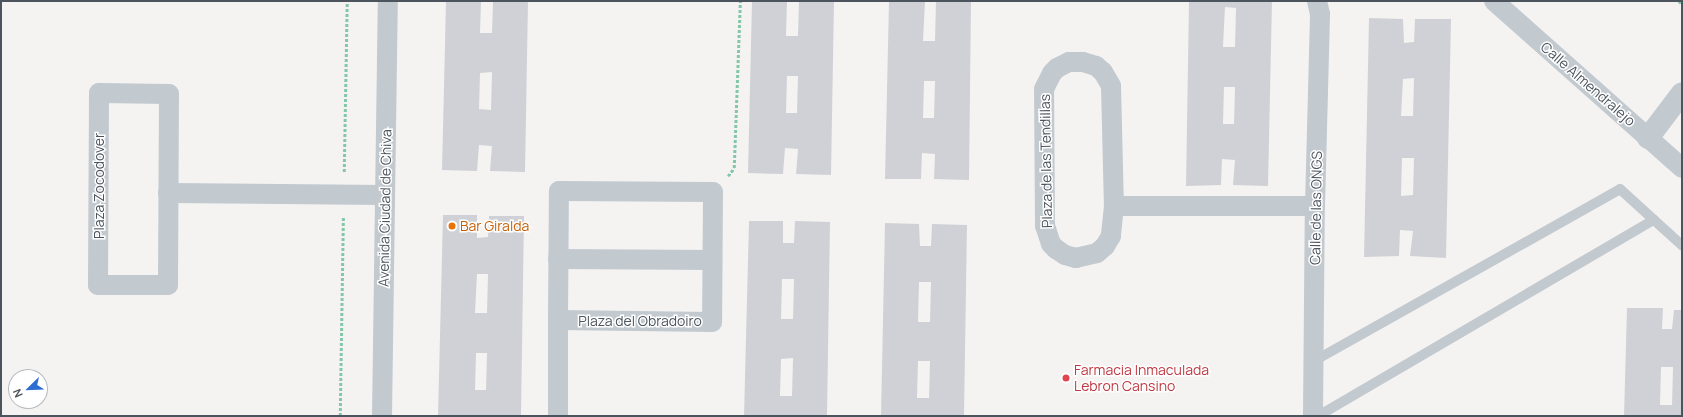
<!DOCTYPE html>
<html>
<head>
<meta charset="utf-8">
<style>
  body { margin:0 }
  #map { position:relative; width:1683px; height:417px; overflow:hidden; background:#f4f3f2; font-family:Manrope,sans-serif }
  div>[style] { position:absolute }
  .building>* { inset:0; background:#d0d1d6 }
  .path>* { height:2.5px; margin-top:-1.25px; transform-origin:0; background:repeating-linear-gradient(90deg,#82c7a8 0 3px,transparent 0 5px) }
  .service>* { height:10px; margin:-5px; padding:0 5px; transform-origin:5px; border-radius:5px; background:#c2c9cf }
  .minor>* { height:20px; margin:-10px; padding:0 10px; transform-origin:10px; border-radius:10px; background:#c2c9cf }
  .tertiary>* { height:22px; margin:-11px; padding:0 11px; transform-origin:11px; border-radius:11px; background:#c2c9cf }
  .dots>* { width:11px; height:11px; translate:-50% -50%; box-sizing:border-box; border:2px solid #fff; border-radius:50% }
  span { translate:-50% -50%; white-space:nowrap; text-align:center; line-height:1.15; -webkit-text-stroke:3px #fff; paint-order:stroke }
  .street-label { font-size:14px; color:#4c545e }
  .food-label { font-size:14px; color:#c56008 }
  .left { translate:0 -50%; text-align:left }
  .health-label { font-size:14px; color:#be3a42 }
  .frame { position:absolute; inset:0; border:2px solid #4c545e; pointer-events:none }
  .north { position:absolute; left:8px; top:369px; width:40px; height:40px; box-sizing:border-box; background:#fff; border:1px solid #b7bbbf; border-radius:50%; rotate:247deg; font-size:11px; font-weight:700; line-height:16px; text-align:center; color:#4c545e }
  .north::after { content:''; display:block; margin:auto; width:14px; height:18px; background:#2e6ed2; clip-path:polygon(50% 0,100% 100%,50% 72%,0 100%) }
</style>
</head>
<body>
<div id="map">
  <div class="building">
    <div style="clip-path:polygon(evenodd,446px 1px,481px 1px,480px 33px,492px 33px,493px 1px,528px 1px,525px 172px,490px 171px,492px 146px,479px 145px,477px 171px,442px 170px,446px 1px,492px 72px,491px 110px,479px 109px,480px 73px,492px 72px)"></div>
    <div style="clip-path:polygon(evenodd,752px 1px,787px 1px,786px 36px,798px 36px,799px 1px,834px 1px,831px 175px,796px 174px,798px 149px,785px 148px,783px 174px,748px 173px,752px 1px,787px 76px,798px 76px,797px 113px,786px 113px,787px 76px)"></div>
    <div style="clip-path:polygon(evenodd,889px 1px,925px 1px,923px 41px,935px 41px,936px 1px,971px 1px,969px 180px,934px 179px,935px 154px,922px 153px,921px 179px,885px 179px,889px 1px,924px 81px,935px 81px,934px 118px,923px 118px,924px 81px)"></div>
    <div style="clip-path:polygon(evenodd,1189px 1px,1272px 1px,1268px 186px,1233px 185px,1235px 160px,1222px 159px,1221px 185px,1186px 186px,1189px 1px,1225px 7px,1236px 8px,1235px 47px,1223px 47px,1225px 7px,1189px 1px,1224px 87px,1235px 87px,1234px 124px,1223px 124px,1224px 87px)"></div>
    <div style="clip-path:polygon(evenodd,1369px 18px,1403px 19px,1404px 43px,1414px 42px,1415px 19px,1451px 19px,1446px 258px,1410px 256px,1413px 231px,1400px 230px,1399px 256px,1364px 257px,1369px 18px,1414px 78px,1413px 116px,1401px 116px,1403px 79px,1414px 78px,1369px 18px,1402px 158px,1414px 158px,1413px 195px,1401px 196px,1402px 158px)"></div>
    <div style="clip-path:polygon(evenodd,443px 215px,477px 215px,477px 238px,488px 237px,489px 216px,524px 216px,521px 416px,438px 416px,443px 215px,477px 274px,488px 274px,487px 313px,475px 313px,477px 274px,443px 215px,476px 353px,487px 353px,486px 390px,475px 390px,476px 353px)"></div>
    <div style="clip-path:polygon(evenodd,749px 221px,783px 221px,783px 243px,794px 243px,795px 221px,830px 222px,827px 416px,744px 416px,749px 221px,782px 279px,794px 279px,793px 319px,781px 319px,782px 279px,749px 221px,793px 358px,792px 396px,780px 396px,781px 359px,793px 358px)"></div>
    <div style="clip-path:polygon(evenodd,885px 223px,919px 224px,920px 246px,931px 246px,932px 224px,967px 225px,964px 416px,881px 416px,885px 223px,919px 282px,931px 282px,930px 322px,918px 322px,919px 282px,885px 223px,918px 361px,930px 361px,929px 398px,917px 398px,918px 361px)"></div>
    <div style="clip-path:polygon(evenodd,1627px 308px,1663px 308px,1662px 329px,1672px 329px,1674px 310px,1682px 310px,1682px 416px,1624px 416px,1627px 308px,1661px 367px,1673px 367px,1672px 405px,1660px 405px,1661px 367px)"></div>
  </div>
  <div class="path">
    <div style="left:1679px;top:1px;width:4px;rotate:45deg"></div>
    <div style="left:344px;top:172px;width:171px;rotate:-89deg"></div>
    <div style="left:728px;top:176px;width:10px;rotate:-53deg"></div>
    <div style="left:734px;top:168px;width:167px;rotate:-87.9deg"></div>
    <div style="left:340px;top:416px;width:199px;rotate:-89.1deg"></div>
  </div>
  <div class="service">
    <div style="left:1314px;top:361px;width:351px;rotate:-29.3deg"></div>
    <div style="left:1620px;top:189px;width:46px;rotate:42.4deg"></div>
    <div style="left:1318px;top:416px;width:389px;rotate:-30.3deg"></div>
    <div style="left:1654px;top:220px;width:38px;rotate:42deg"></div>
  </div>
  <div class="minor">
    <div style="left:1494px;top:1px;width:251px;rotate:41.6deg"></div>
    <div style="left:1069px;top:62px;width:14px"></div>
    <div style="left:1083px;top:62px;width:14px;rotate:17deg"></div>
    <div style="left:1096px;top:66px;width:9px;rotate:41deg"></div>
    <div style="left:1103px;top:72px;width:16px;rotate:60deg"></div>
    <div style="left:1111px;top:86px;width:120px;rotate:88.6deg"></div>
    <div style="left:1114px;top:206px;width:30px;rotate:96deg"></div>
    <div style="left:1111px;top:236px;width:12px;rotate:121deg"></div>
    <div style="left:1105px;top:246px;width:11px;rotate:139deg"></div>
    <div style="left:1097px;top:253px;width:22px;rotate:167deg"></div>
    <div style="left:1076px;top:258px;width:11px;rotate:-165deg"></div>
    <div style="left:1065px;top:255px;width:11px;rotate:-146deg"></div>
    <div style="left:1056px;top:249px;width:7px;rotate:-135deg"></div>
    <div style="left:1051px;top:244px;width:19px;rotate:-108deg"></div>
    <div style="left:1045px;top:226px;width:137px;rotate:-90.4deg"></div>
    <div style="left:1044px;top:89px;width:18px;rotate:-63deg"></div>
    <div style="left:1052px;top:73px;width:7px;rotate:-45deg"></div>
    <div style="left:1057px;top:68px;width:13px;rotate:-27deg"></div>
    <div style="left:99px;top:93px;width:70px;rotate:0.8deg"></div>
    <div style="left:169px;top:94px;width:191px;rotate:90.3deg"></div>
    <div style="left:168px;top:285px;width:70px;rotate:180deg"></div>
    <div style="left:98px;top:285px;width:192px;rotate:-89.7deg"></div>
    <div style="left:559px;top:191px;width:154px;rotate:0.4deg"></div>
    <div style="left:713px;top:192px;width:130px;rotate:90.4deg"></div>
    <div style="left:712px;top:322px;width:154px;rotate:-179.3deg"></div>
    <div style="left:558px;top:320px;width:129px;rotate:-89.6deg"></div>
    <div style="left:168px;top:193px;width:217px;rotate:0.5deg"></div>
    <div style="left:1114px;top:206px;width:201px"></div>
    <div style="left:558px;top:259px;width:154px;rotate:0.4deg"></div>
    <div style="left:382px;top:416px;width:415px;rotate:-89.2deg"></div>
    <div style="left:558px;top:416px;width:96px;rotate:-90deg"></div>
    <div style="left:1313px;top:416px;width:210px;rotate:-89.5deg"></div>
    <div style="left:1315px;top:206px;width:192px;rotate:-88.5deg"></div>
    <div style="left:1320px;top:14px;width:13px;rotate:-103deg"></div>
  </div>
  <div class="tertiary">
    <div style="left:1648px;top:138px;width:56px;rotate:-52.9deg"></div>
  </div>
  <div class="dots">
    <div style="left:452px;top:226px;background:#e8710a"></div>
    <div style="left:1066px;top:378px;background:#e0444e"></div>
  </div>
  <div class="street-label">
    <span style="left:1588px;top:84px;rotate:41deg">Calle Almendralejo</span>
    <span style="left:1046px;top:161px;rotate:-91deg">Plaza de las Tendillas</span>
    <span style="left:99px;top:186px;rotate:-90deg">Plaza Zocodover</span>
    <span style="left:385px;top:208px;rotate:-89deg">Avenida Ciudad de Chiva</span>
    <span style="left:1316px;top:208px;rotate:-89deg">Calle de las ONGS</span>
    <span style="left:640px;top:321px">Plaza del Obradoiro</span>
  </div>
  <div class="food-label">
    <span class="left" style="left:460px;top:226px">Bar Giralda</span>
  </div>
  <div class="health-label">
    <span class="left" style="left:1074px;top:378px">Farmacia Inmaculada<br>Lebron Cansino</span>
  </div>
  <div class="frame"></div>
  <div class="north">N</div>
</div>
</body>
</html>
